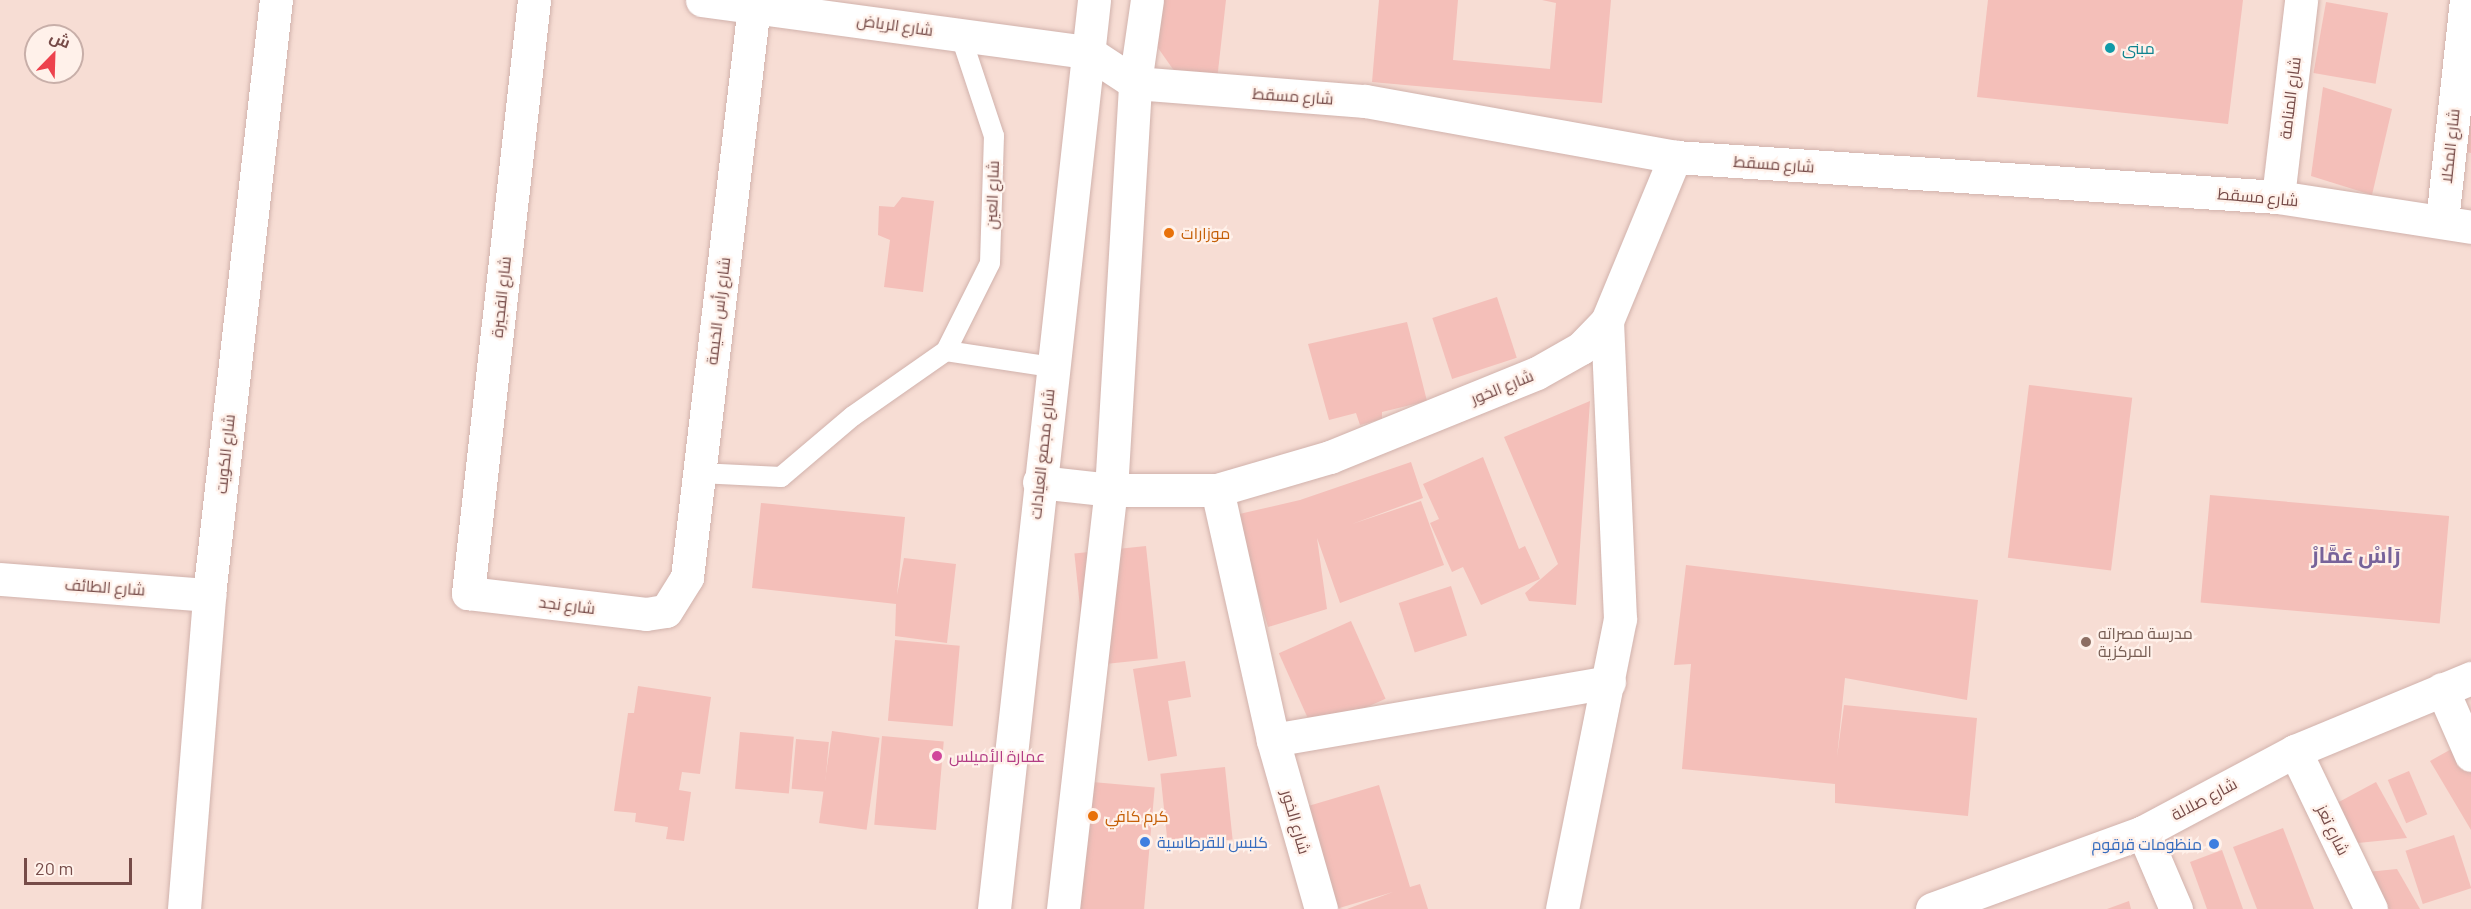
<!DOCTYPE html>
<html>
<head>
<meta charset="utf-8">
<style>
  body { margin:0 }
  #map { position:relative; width:2471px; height:909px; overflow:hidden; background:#fdebe3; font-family:Barlow,Cairo,sans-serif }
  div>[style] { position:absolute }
  .residential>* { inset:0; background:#f7ddd4 }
  .building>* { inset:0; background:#f4bfb9; transform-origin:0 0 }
  .roads { filter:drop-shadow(0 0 2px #d1b2ac) drop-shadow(0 0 2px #d1b2ac) }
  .service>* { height:20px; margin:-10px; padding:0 10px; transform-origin:10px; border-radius:10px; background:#fff }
  .minor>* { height:33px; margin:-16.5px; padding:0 16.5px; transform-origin:16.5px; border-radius:16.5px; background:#fff }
  .secondary>* { height:33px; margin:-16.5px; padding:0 16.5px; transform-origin:16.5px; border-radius:16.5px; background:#fff }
  .dots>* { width:16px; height:16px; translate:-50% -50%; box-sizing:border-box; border:3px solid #fff1ea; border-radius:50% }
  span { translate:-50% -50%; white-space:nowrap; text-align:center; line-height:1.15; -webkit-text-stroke:4.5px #fff1ea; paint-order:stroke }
  .street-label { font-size:16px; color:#764b48 }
  .culture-label { font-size:16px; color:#0d838f }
  .left { translate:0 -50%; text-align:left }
  .food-label { font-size:16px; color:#c56008 }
  .education-label { font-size:16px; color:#785e54 }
  .hotel-label { font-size:16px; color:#b23c85 }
  .shop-label { font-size:16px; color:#366cbe }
  .right { translate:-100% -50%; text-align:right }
  .district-label { font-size:22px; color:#77639a; font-weight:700 }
  .north { position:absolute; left:24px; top:24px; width:60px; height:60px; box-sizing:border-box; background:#fff1ea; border:2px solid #c8afa9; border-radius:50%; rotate:23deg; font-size:16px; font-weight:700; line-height:24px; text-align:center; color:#764b48 }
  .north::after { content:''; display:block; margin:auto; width:21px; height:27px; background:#ed424d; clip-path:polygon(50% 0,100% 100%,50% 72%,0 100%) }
  .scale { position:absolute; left:24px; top:858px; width:108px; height:27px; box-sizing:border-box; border:3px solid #764b48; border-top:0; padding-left:8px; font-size:18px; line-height:21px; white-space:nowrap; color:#764b48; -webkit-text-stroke:4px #fff1ea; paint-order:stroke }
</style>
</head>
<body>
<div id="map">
  <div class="residential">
    <div style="clip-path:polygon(evenodd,0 0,2471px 0,2471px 909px,0 909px,0 0,36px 36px,72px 36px,72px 72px,36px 72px,36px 36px)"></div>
  </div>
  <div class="building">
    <div style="clip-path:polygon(1160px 0,1226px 0,1217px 80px,1177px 75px,1156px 45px)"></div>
    <div style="clip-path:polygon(1379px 0,1458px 0,1453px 60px,1550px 69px,1556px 3px,1542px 0,1611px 0,1602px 103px,1372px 82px)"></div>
    <div style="clip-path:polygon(1988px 0,2243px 0,2228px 124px,1977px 97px)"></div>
    <div style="left:2326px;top:2px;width:63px;height:72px;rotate:10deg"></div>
    <div style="clip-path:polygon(2323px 87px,2392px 109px,2372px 195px,2311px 176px)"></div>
    <div style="clip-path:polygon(2471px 102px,2471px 153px,2459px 151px)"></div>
    <div style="clip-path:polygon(902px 197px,934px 201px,923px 292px,884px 287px,890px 240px,878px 235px,879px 206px,894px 207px)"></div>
    <div style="left:1497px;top:297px;width:64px;height:68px;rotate:72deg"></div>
    <div style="clip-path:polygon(1407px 322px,1427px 401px,1382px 412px,1382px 419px,1360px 425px,1356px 413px,1329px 420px,1308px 344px)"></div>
    <div style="left:2029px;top:385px;width:104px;height:174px;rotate:7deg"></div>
    <div style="clip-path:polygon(1590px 401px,1576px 605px,1529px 601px,1525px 593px,1558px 564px,1504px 437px)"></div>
    <div style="clip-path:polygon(1483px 457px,1519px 549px,1525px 546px,1540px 579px,1481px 605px,1463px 567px,1452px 572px,1430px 523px,1439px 519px,1423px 484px)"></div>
    <div style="clip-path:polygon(1411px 462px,1423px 498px,1352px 524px,1421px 501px,1444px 565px,1340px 603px,1317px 538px,1327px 609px,1268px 627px,1235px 515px,1300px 500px)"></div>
    <div style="left:2210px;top:495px;width:240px;height:108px;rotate:5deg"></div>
    <div style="clip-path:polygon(761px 503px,905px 517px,897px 595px,904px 558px,956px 564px,947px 643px,895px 636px,896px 604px,752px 588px)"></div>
    <div style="left:1146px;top:546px;width:113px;height:72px;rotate:84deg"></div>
    <div style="clip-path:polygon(1686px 565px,1978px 600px,1967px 700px,1845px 678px,1837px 757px,1844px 705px,1977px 718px,1968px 816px,1835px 803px,1835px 784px,1682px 769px,1691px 664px,1674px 665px)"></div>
    <div style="left:1451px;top:586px;width:52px;height:55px;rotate:72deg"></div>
    <div style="left:1351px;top:621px;width:85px;height:79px;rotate:66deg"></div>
    <div style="left:895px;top:640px;width:65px;height:81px;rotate:5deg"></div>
    <div style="clip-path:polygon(1185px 661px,1191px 697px,1168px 701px,1177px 756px,1148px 761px,1133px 669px)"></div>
    <div style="clip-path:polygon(638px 686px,711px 697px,700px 774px,682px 772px,679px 790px,691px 792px,684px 841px,666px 839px,668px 827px,635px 822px,636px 813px,614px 811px,628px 713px,634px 713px)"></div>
    <div style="left:832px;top:731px;width:48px;height:93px;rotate:8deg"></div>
    <div style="left:740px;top:732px;width:54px;height:57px;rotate:5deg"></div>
    <div style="left:882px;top:736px;width:62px;height:89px;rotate:5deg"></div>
    <div style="clip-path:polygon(2471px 738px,2471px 830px,2430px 761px)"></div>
    <div style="left:796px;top:739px;width:33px;height:50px;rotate:5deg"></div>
    <div style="left:1225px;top:767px;width:73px;height:65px;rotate:84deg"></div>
    <div style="left:2409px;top:771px;width:47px;height:23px;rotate:67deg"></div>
    <div style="left:1081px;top:781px;width:74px;height:128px;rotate:5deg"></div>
    <div style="clip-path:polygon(2376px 782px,2407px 838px,2358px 843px,2337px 803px)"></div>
    <div style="clip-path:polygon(1379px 785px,1410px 887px,1420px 884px,1428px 909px,1347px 909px,1393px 892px,1336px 909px,1278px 815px)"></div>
    <div style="clip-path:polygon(2283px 828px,2314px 909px,2257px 909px,2233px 847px)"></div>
    <div style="left:2454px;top:835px;width:56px;height:51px;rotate:72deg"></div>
    <div style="clip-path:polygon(2222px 850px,2243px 909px,2207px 909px,2190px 862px)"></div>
    <div style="clip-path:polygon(2397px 869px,2420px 909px,2388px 909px,2367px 872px)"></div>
    <div style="clip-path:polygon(2129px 901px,2131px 909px,2107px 909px)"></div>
  </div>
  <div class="roads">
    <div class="service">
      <div style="left:946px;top:351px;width:98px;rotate:-63.4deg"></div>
      <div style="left:990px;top:263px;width:127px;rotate:-88.2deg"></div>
      <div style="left:994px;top:136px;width:108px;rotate:-108.4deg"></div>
      <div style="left:699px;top:473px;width:82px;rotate:2.8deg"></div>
      <div style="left:781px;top:477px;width:94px;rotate:-40.3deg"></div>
      <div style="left:853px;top:416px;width:113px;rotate:-35deg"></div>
      <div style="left:946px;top:351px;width:107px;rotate:8.6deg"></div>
    </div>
    <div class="minor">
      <div style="left:534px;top:0;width:597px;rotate:96.35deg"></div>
      <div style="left:468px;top:593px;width:179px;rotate:6.7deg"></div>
      <div style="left:646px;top:614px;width:20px;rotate:-9deg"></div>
      <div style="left:666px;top:611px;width:40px;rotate:-58deg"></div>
      <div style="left:687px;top:577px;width:575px;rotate:-83.31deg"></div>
      <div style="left:702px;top:0;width:389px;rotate:7.7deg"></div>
      <div style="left:1088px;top:52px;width:56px;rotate:33.4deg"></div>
      <div style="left:1135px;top:83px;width:231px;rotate:4.5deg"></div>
      <div style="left:1365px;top:101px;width:315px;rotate:10.2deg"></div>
      <div style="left:1675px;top:157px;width:604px;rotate:3.8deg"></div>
      <div style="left:2278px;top:197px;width:195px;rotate:8.8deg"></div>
      <div style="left:2278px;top:197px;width:198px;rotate:-83.3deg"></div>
      <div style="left:2442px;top:221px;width:222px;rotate:-83.8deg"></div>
      <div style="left:1039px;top:482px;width:72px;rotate:6.3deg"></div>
      <div style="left:1111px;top:490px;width:106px"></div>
      <div style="left:0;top:579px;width:210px;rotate:4.4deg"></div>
      <div style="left:2442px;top:689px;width:72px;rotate:66.3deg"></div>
      <div style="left:1273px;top:740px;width:341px;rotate:-9.8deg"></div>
      <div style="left:2295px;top:751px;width:175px;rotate:64.3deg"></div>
      <div style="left:2143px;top:832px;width:84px;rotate:66.8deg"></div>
      <div style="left:184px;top:909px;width:315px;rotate:-85.4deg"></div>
      <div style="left:209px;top:595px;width:599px;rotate:-83.58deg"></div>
      <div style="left:1321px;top:909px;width:176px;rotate:-105.9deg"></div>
      <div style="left:1273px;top:740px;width:256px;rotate:-102.6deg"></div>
      <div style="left:1217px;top:490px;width:118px;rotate:-16.3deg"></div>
      <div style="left:1330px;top:457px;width:223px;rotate:-22.1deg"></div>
      <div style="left:1537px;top:373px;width:51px;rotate:-29.6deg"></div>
      <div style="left:1581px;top:348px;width:37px;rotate:-46deg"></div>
      <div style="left:1607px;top:321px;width:178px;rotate:-67.5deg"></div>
      <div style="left:1562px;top:909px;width:296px;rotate:-78.7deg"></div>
      <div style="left:1620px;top:619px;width:298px;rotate:-92.5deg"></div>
      <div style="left:1932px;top:909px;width:225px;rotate:-20deg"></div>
      <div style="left:2143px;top:832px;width:172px;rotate:-28.1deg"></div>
      <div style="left:2295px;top:751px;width:191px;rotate:-22.5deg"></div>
    </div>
    <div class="secondary">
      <div style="left:994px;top:909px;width:914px;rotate:-83.72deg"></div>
      <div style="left:1063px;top:909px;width:422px;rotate:-83.5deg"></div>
      <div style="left:1111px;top:490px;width:408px;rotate:-86.6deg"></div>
      <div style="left:1135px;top:83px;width:84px;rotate:-81.8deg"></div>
    </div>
  </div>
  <div class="dots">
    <div style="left:2110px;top:48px;background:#0f9aa8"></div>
    <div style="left:1169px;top:233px;background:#e8710a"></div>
    <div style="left:2086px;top:642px;background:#8d6e63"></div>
    <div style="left:937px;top:756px;background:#d1479c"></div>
    <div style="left:1093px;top:816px;background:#e8710a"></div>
    <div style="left:1145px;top:842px;background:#3f7fe0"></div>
    <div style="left:2214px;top:844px;background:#3f7fe0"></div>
  </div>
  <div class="street-label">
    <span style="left:895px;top:25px;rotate:8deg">شارع الرياض</span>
    <span style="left:1293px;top:96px;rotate:4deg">شارع مسقط</span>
    <span style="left:2290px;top:98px;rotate:-83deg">شارع المنامة</span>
    <span style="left:2450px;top:146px;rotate:-84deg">شارع المكلا</span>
    <span style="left:1774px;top:164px;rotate:4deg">شارع مسقط</span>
    <span style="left:992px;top:195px;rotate:-88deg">شارع العين</span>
    <span style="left:2258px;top:197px;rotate:5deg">شارع مسقط</span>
    <span style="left:501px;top:297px;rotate:-84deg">شارع الفجيرة</span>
    <span style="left:718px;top:311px;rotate:-83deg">شارع رأس الخيمة</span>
    <span style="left:1502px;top:387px;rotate:-22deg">شارع الخور</span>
    <span style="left:225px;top:454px;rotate:-84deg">شارع الكويت</span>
    <span style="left:1042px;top:454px;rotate:-84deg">شارع مجمع العيادات</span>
    <span style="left:105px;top:587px;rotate:4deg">شارع الطائف</span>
    <span style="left:567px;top:605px;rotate:7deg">شارع نجد</span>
    <span style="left:2204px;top:799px;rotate:-28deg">شارع صلالة</span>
    <span style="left:1296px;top:822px;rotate:74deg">شارع الخور</span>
    <span style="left:2333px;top:830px;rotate:64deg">شارع تعز</span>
  </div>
  <div class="culture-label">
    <span class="left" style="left:2122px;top:48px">مبنى</span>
  </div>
  <div class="food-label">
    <span class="left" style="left:1181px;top:233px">موزارات</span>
    <span class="left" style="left:1105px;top:816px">كرم كافي</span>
  </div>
  <div class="education-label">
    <span class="left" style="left:2098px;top:642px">مدرسة مصراته<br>المركزية</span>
  </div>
  <div class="hotel-label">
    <span class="left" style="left:949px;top:756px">عمارة الأميلس</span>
  </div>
  <div class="shop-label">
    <span class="left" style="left:1157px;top:842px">كلبس للقرطاسية</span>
    <span class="right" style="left:2202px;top:844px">منظومات قرقوم</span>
  </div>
  <div class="district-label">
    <span style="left:2356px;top:555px">رَاسْ عَمَّارْ</span>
  </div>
  <div class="north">ش</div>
  <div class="scale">20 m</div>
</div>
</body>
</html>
